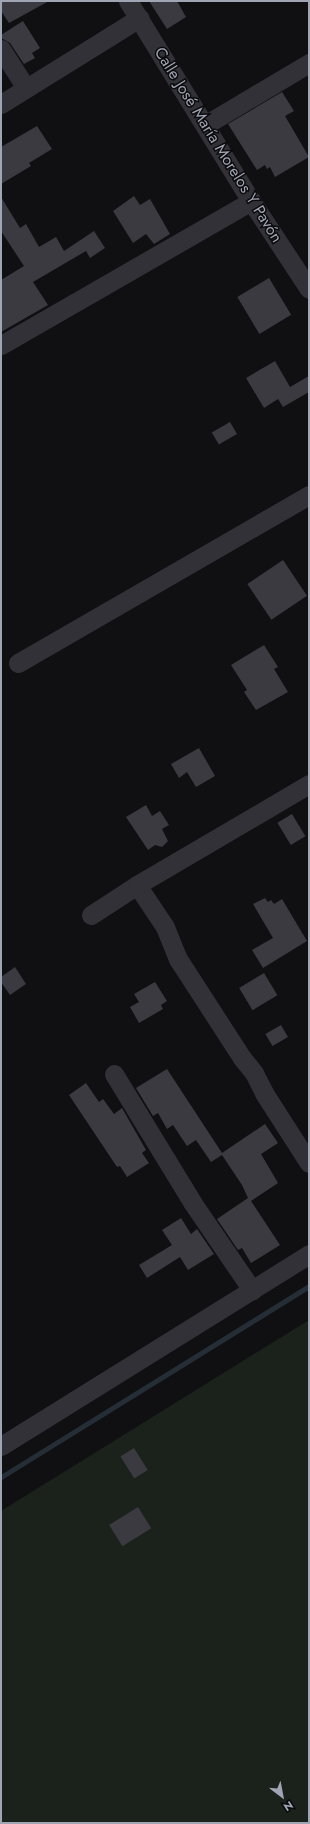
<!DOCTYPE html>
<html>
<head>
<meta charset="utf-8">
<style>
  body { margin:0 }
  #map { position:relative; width:310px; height:1824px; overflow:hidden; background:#101012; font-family:Jost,sans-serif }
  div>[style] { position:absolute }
  .green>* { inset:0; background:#1a221b }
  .stream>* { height:5px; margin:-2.5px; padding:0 2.5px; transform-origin:2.5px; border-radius:2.5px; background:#252e36 }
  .building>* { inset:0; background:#3a3a40; transform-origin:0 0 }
  .minor>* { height:19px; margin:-9.5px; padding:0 9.5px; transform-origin:9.5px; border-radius:9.5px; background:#313137 }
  span { translate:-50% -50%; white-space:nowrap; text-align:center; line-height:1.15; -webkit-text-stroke:3px #0b0b0d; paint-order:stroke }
  .street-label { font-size:16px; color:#a0a5b4 }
  .frame { position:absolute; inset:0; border:2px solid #a0a5b4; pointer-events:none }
  .north { position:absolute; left:262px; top:1776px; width:40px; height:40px; -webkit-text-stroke:3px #0b0b0d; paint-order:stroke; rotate:148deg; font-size:11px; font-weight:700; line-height:16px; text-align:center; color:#a0a5b4 }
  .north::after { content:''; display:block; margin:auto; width:14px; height:18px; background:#a0a5b4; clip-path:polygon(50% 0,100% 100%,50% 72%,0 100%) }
</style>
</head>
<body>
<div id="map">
  <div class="green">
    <div style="clip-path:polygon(309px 1320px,309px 1823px,1px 1823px,1px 1511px)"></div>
  </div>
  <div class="stream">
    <div style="left:1px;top:1477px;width:362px;rotate:-31.8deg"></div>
  </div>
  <div class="building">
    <div style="clip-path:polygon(1px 1px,49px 1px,9px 23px,1px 11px)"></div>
    <div style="clip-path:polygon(149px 1px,177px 1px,186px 17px,167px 29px)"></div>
    <div style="clip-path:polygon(23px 21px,40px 48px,32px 53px,35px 58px,24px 64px,10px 43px,1px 38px,1px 35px)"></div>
    <div style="clip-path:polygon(282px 92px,294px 111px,285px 116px,309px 157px,275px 177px,270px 167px,267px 169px,265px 165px,257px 170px,228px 124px)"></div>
    <div style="clip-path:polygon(37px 126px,52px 149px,29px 163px,31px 166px,1px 184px,1px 147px)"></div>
    <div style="clip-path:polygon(134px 196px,140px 205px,150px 199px,170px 234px,154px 244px,146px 234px,133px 243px,113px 211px)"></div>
    <div style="clip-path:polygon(1px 197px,20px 228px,26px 224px,39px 247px,56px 237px,64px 251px,94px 231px,105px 248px,90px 258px,86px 251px,33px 282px,48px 305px,1px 332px,1px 280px,24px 266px,1px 231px)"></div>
    <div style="left:269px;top:278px;width:43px;height:37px;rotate:59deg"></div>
    <div style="clip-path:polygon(275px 361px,290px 387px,309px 376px,309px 392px,283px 407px,278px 399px,264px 408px,246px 378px)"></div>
    <div style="left:230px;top:422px;width:14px;height:21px;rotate:60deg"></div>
    <div style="left:283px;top:560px;width:43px;height:43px;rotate:56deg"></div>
    <div style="clip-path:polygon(264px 645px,278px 667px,274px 669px,288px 692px,256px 710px,244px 692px,247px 690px,231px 665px)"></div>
    <div style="clip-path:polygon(199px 748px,215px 776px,196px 787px,187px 772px,179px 778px,171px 764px)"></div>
    <div style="clip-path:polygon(146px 805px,152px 816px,160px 811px,169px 825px,162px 829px,168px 841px,162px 847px,155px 845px,148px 850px,126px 817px)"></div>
    <div style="left:292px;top:814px;width:26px;height:17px;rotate:59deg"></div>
    <div style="clip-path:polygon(265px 898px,268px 902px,271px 900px,274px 904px,282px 899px,307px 941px,263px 968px,252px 950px,273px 938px,253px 904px)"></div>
    <div style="clip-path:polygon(15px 967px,26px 984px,10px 995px,1px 982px,1px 977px)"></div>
    <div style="left:264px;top:973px;width:26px;height:29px;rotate:59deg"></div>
    <div style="clip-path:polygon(155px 982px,167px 1001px,161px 1005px,163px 1009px,139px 1023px,130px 1007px,139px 1002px,134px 994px)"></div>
    <div style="left:281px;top:1025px;width:14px;height:18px;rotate:60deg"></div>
    <div style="clip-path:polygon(167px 1069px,222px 1153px,265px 1124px,278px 1143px,261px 1154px,278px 1183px,251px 1201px,280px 1245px,251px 1263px,242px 1248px,238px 1250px,217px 1219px,248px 1198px,242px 1185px,222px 1155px,211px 1162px,196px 1140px,187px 1146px,173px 1125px,167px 1129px,158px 1113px,153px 1116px,136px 1088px)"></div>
    <div style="clip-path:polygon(86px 1083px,99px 1102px,103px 1099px,114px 1114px,122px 1108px,146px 1150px,142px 1153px,149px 1163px,127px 1177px,120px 1166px,117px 1167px,69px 1095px)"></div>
    <div style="clip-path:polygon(181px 1218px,191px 1234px,197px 1229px,214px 1254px,188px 1270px,180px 1257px,147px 1278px,139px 1265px,172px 1245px,162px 1230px)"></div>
    <div style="left:134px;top:1448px;width:26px;height:16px;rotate:58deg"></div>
    <div style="left:138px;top:1507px;width:25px;height:34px;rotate:58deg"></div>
  </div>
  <div class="minor">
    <div style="left:128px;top:1px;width:235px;rotate:58.4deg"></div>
    <div style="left:251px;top:201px;width:105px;rotate:56.6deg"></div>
    <div style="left:1px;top:49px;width:46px;rotate:57.3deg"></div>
    <div style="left:1px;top:104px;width:163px;rotate:-31.9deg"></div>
    <div style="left:205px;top:125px;width:121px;rotate:-30.8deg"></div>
    <div style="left:1px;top:345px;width:289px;rotate:-29.9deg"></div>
    <div style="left:18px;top:663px;width:336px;rotate:-30deg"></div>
    <div style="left:137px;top:885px;width:50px;rotate:56.3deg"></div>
    <div style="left:165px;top:927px;width:35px;rotate:68deg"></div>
    <div style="left:178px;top:959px;width:118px;rotate:57.1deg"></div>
    <div style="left:242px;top:1058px;width:19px;rotate:51deg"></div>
    <div style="left:254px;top:1073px;width:22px;rotate:63deg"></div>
    <div style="left:264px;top:1093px;width:83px;rotate:57.3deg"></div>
    <div style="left:91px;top:915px;width:55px;rotate:-33.1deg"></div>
    <div style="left:137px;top:885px;width:199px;rotate:-30.4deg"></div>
    <div style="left:114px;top:1074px;width:150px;rotate:58.6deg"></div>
    <div style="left:192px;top:1202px;width:107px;rotate:55.7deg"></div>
    <div style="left:1px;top:1446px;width:363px;rotate:-31.9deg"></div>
  </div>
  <div class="street-label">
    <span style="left:218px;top:145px;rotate:58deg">Calle José María Morelos Y Pavón</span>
  </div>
  <div class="frame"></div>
  <div class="north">N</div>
</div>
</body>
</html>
